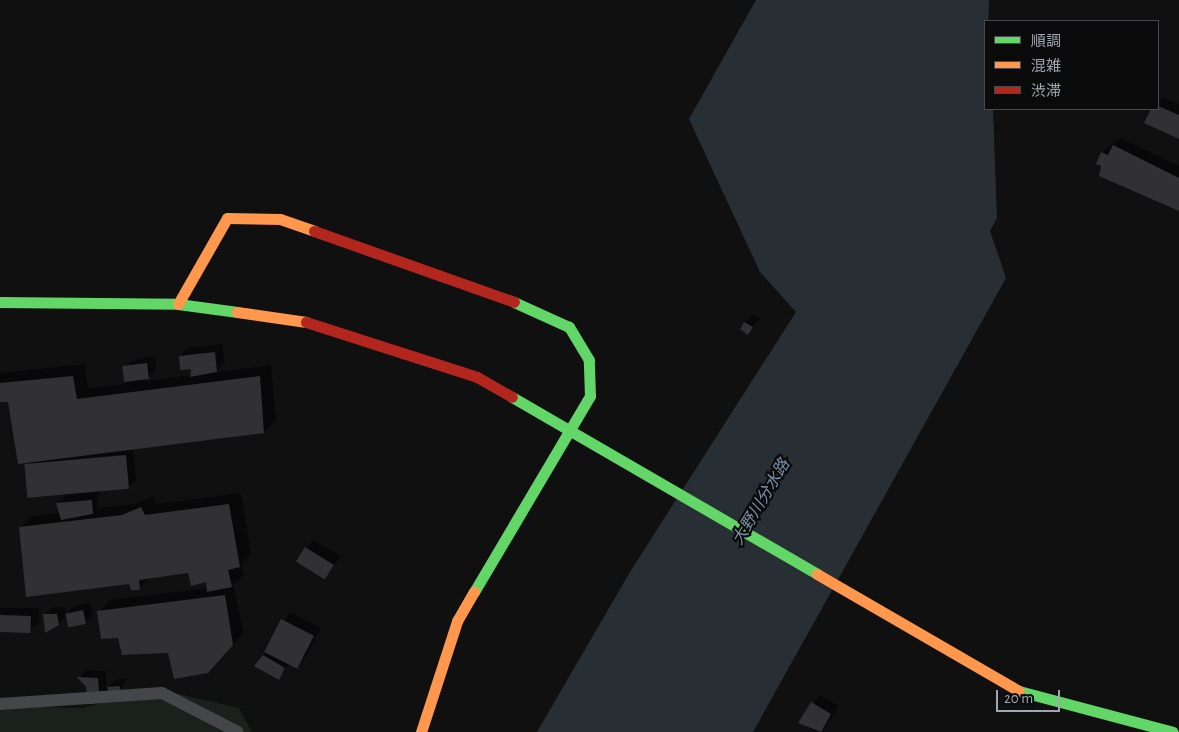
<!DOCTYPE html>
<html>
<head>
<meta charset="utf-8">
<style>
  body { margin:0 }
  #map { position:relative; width:1179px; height:732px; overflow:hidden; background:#101011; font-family:"Alegreya Sans","Noto Sans JP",sans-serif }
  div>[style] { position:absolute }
  .green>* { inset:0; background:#1a201b }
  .water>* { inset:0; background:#282f34 }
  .shadow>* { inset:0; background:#0007 }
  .building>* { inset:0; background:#313133; transform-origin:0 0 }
  .lane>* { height:12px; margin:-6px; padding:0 6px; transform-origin:6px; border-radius:6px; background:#454649 }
  .fast>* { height:11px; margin:-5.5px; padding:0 5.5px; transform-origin:5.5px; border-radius:5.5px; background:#63d668 }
  .slow>* { height:11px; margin:-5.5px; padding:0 5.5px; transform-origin:5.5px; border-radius:5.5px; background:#ff974d }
  .jam>* { height:11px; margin:-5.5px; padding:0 5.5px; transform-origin:5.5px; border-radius:5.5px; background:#b3261e }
  .fast-bridge>* { height:11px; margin:-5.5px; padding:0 5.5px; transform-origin:5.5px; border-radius:5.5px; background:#63d668 }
  .slow-bridge>* { height:11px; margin:-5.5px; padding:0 5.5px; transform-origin:5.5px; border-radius:5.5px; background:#ff974d }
  .jam-bridge>* { height:11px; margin:-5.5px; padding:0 5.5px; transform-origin:5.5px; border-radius:5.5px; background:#b3261e }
  span { translate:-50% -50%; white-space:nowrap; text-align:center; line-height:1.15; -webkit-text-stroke:4.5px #0b0b0c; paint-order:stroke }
  .water-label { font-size:16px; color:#7a92aa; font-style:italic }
  .legend { position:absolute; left:984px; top:20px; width:175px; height:90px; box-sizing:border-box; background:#0b0b0c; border:1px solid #47494e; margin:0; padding:6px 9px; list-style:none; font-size:15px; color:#a2a6b1 }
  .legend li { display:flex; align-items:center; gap:10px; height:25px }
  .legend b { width:25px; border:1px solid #47494e }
  .scale { position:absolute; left:996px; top:690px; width:64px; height:22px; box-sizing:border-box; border:2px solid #a2a6b1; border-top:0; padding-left:6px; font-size:15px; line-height:18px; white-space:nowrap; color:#a2a6b1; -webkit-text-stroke:4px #0b0b0c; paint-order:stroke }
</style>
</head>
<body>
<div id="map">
  <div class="green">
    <div style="clip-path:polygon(153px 688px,239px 708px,252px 732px,0 732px,0 706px,83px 708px)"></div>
  </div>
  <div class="water">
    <div style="clip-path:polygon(756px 0,989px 0,985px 109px,993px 109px,997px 218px,990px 231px,1006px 278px,753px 732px,537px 732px,630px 572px,796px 312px,760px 272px,689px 119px)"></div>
  </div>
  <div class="shadow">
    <div style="clip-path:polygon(1162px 97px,1179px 104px,1179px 138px,1158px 109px)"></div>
    <div style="clip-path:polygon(1121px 138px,1179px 166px,1179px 210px,1097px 163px,1102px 152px)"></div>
    <div style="clip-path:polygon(753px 315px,760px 319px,748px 333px,745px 322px)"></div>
    <div style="clip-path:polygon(222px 344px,225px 363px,216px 372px,271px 365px,276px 420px,264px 432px,133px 448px,136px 480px,128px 487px,99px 491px,97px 508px,135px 504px,153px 496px,157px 504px,241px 493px,251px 554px,241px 564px,244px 575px,233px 585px,244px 633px,219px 660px,119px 637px,99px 612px,110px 600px,208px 588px,207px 580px,189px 572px,150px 577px,139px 588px,20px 528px,32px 516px,60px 513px,57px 503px,65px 496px,26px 467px,33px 460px,9px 400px,0 401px,0 373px,85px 364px,88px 388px,126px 384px,124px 368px,131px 361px,155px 356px,156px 370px,145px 381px,191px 375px,193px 368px,180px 356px,188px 348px)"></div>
    <div style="clip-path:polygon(313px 540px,341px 556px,326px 577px,306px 548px)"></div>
    <div style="clip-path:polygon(91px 603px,93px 615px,85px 623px,66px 616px,58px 624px,44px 615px,52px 607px,64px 607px,66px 614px,74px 606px)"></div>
    <div style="clip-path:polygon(0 608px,39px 608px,39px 622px,31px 630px,0 631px)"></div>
    <div style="clip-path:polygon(290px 612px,321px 628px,305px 658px,297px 666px,290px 662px,279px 678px,264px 656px)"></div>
    <div style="clip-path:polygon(86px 670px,106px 671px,107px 694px,99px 702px,79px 678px)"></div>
    <div style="clip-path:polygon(116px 679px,127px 679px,119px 691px,109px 687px)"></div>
    <div style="clip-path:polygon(819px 695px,838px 706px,827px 726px,816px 732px,800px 723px)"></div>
  </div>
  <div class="building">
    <div style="clip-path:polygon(1158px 106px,1179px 115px,1179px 139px,1144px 123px,1151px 109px)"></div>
    <div style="clip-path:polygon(1113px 145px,1179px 178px,1179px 211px,1099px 176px,1101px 166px,1096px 164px,1101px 152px,1108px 155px)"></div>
    <div style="clip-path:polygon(744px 322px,753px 327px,748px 335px,740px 329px)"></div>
    <div style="clip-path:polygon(215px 352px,217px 372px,190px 377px,191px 369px,180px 370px,179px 356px)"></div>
    <div style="left:147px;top:363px;width:16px;height:25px;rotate:83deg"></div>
    <div style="clip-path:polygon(73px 376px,77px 399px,260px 376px,264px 433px,18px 464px,8px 402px,0 402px,0 383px)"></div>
    <div style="left:126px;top:455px;width:34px;height:102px;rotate:85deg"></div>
    <div style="clip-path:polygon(92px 500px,93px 514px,61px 520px,56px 503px)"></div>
    <div style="clip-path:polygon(229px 504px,240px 567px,228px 570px,232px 587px,207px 592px,206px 582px,191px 586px,188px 573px,139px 580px,140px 590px,131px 590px,129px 584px,26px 597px,19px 527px,122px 515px,141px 507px,145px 515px)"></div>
    <div style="left:305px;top:547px;width:34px;height:17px;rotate:32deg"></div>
    <div style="clip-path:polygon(225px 595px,233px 645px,208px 673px,174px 679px,168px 653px,122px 655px,118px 638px,101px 639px,97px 611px)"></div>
    <div style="left:83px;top:610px;width:14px;height:18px;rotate:78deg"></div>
    <div style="clip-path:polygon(43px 614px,57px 614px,59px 625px,45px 633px)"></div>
    <div style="left:0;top:615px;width:31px;height:17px;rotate:2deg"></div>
    <div style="left:281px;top:619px;width:37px;height:37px;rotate:27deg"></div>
    <div style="clip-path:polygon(263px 655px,285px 668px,279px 680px,254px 666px)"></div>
    <div style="clip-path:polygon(77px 677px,98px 678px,100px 703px,87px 704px,86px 687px)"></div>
    <div style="clip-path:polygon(120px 686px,120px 692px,110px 695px,107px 687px)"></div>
    <div style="clip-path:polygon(811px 702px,831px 714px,821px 732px,798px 723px)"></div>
  </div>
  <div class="lane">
    <div style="left:0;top:704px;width:162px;rotate:-3.9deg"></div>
    <div style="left:162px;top:693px;width:85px;rotate:27.2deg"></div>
  </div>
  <div class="fast">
    <div style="left:0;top:302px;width:178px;rotate:0.6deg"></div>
    <div style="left:178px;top:304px;width:60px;rotate:7.7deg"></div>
    <div style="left:474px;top:592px;width:228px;rotate:-59.4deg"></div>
    <div style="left:590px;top:396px;width:36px;rotate:-92deg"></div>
    <div style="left:589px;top:360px;width:39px;rotate:-121deg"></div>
    <div style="left:569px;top:327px;width:60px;rotate:-155.6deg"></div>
    <div style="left:1019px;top:691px;width:159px;rotate:14.9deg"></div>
  </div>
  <div class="slow">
    <div style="left:178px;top:304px;width:99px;rotate:-60.3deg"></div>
    <div style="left:227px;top:218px;width:53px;rotate:1.1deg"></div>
    <div style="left:280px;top:219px;width:36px;rotate:19deg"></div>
    <div style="left:237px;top:312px;width:70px;rotate:8.2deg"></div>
    <div style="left:421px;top:732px;width:117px;rotate:-72deg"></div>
    <div style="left:457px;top:621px;width:34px;rotate:-60deg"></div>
  </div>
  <div class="jam">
    <div style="left:314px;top:231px;width:212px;rotate:19.5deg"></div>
  </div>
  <div class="fast-bridge">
    <div style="left:512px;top:397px;width:353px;rotate:30.1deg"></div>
  </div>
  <div class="slow-bridge">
    <div style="left:817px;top:574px;width:233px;rotate:30.1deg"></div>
  </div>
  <div class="jam-bridge">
    <div style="left:306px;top:322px;width:180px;rotate:17.8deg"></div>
    <div style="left:477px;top:377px;width:40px;rotate:29.7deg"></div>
  </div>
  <div class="water-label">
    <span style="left:761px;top:502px;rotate:-59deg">大野川分水路</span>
  </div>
  <ul class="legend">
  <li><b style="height:6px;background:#63d668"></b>順調</li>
  <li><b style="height:6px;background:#ff974d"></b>混雑</li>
  <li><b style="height:6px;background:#b3261e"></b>渋滞</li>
  </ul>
  <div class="scale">20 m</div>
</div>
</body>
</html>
